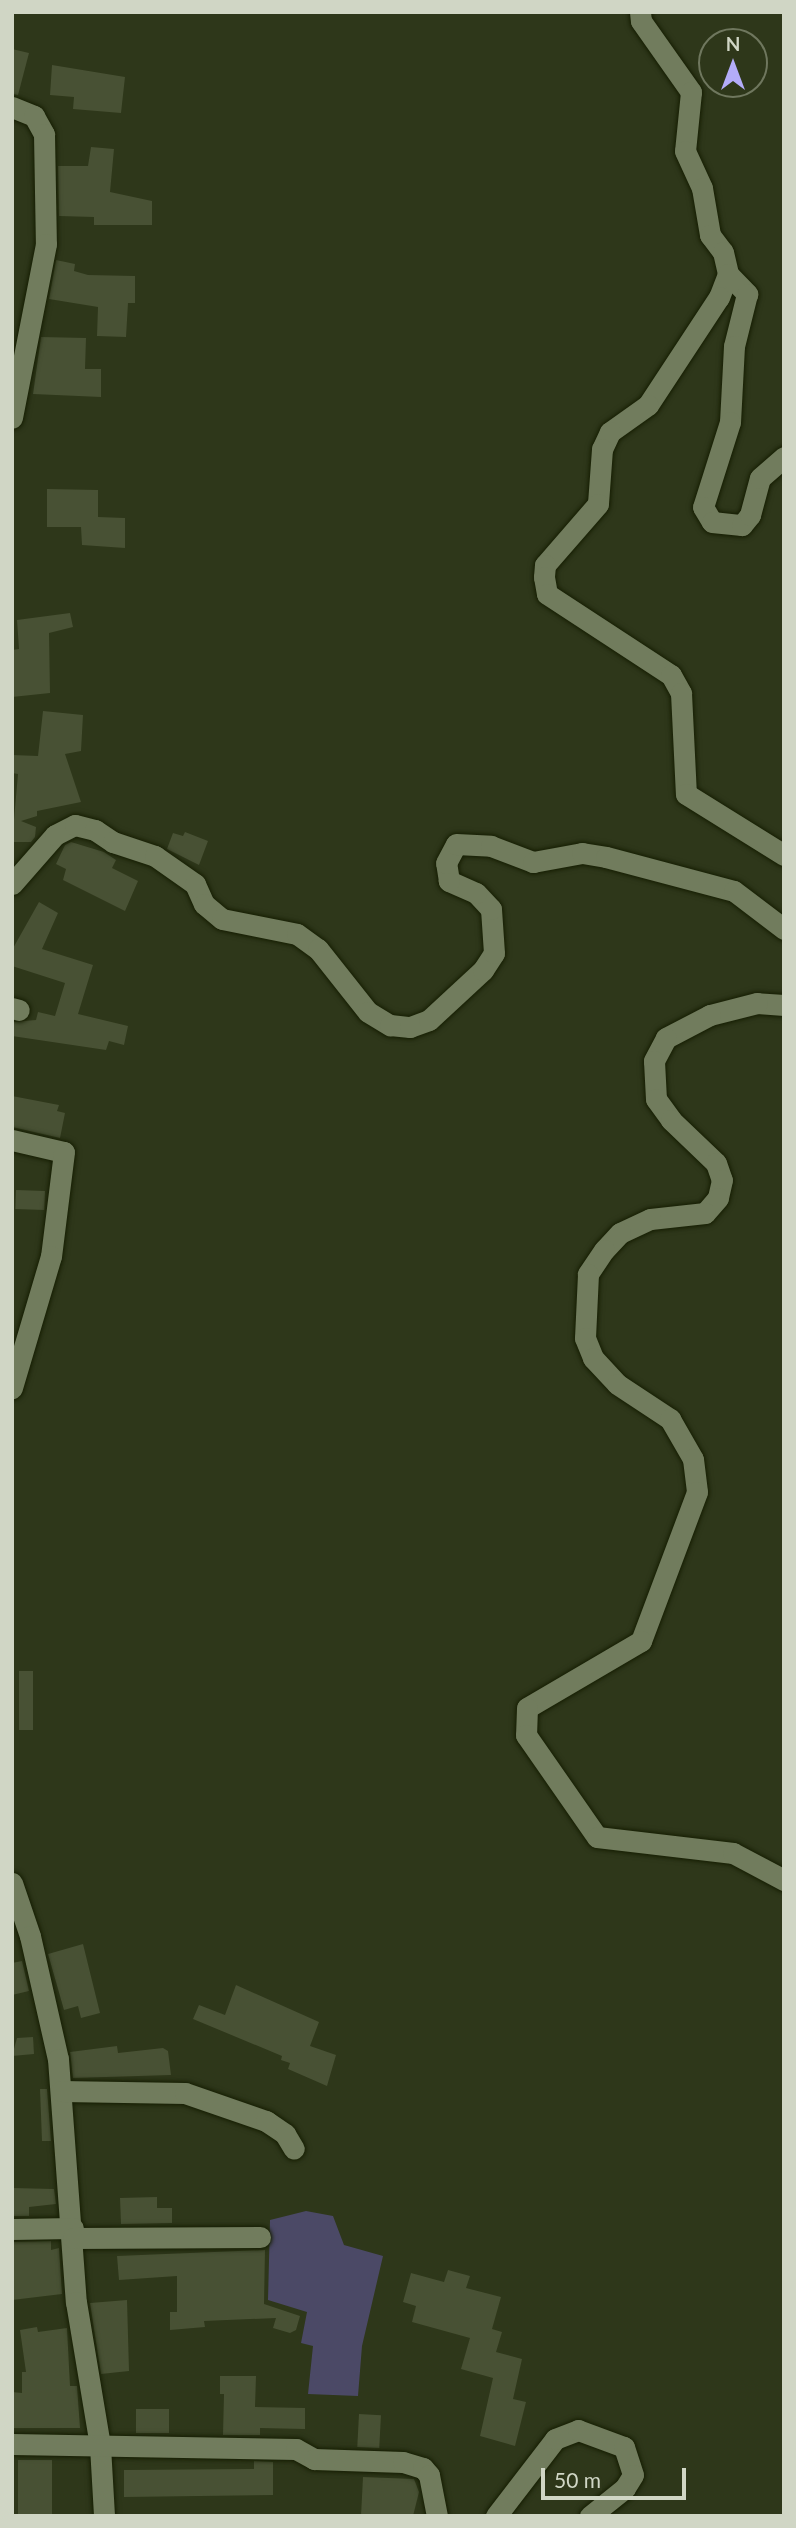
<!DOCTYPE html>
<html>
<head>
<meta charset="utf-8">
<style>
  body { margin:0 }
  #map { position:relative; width:796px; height:2528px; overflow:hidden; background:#2e371a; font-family:Lato,sans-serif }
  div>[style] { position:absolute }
  .green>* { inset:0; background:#4b4966 }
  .building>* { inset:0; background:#485134; transform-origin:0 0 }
  .roads { filter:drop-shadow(0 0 2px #161e03) drop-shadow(0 0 2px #161e03) }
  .minor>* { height:21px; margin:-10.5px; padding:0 10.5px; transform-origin:10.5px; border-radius:10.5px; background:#717c5d }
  span { translate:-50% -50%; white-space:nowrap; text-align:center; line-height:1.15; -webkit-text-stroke:5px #2e371a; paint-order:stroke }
  .frame { position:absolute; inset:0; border:14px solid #d0d6c5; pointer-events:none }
  .north { position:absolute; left:698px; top:28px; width:70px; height:70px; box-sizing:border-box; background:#2e371a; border:2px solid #6f775e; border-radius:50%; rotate:0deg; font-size:19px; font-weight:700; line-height:28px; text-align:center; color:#d0d6c5 }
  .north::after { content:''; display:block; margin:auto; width:24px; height:32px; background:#b3acf9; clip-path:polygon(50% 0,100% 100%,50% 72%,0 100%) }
  .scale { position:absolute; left:541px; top:2468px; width:145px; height:32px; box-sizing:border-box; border:4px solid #d0d6c5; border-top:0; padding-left:9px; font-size:21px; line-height:24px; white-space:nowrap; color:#d0d6c5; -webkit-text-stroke:5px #2e371a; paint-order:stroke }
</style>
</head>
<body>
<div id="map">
  <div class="green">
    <div style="clip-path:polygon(306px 2211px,333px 2216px,344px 2245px,383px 2256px,362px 2346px,358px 2396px,308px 2394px,313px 2346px,301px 2343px,307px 2312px,268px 2300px,270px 2220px)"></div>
  </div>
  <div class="building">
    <div style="clip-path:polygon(12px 49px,29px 53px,18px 95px,12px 94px)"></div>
    <div style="clip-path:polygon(52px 65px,125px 77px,121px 113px,73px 109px,74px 97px,50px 95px)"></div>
    <div style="clip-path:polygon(91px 147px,114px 149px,110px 192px,152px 201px,152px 225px,94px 225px,94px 217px,59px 216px,58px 166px,88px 166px)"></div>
    <div style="clip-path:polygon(56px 260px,75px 264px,74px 271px,88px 275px,135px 276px,135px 303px,128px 303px,126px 337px,97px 336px,98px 307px,49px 299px)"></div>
    <div style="clip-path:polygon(41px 337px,86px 338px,85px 369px,101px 369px,101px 397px,33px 394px)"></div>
    <div style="clip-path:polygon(47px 489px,98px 490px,98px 517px,125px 518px,125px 548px,82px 545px,81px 527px,47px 527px)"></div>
    <div style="clip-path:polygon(70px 613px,73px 627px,49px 633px,50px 693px,12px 697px,12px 650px,19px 649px,17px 620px)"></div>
    <div style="clip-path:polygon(43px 711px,83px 715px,81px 751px,65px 754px,81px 802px,37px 811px,37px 816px,21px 821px,36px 827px,35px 837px,31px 842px,12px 842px,18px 774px,12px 773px,12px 755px,38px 756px)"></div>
    <div style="clip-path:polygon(185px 832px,208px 841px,199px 865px,167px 849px,173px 833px,183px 836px)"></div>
    <div style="clip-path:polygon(71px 842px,104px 852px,116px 860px,112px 868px,138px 881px,125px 911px,63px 880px,66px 869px,56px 864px,65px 845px)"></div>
    <div style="clip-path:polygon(39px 902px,58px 913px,42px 949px,93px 965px,78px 1014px,128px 1026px,124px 1045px,109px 1041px,106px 1050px,12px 1036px,12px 1022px,36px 1020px,38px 1012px,55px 1016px,65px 983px,12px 966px,12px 950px)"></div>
    <div style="clip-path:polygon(12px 1096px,59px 1105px,57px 1111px,65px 1113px,60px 1138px,12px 1127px)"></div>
    <div style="left:16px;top:1190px;width:29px;height:19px;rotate:2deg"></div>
    <div style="left:19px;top:1671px;width:14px;height:59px"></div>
    <div style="clip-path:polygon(83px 1944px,100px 2013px,81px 2018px,78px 2006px,64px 2010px,48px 1954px)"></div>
    <div style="clip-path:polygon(22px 1961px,29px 1991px,12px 1995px,12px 1963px)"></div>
    <div style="clip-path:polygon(236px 1985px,319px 2022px,310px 2046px,336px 2055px,327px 2086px,288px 2069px,290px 2063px,281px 2060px,282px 2056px,193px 2019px,199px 2005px,225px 2015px)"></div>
    <div style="clip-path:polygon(33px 2037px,34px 2054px,12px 2056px,17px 2038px)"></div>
    <div style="clip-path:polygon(117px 2046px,118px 2053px,163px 2048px,168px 2051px,171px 2075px,73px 2078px,70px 2052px)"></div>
    <div style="clip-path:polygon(40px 2089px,47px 2089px,51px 2141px,42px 2141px)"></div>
    <div style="clip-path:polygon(12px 2188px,54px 2189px,56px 2204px,29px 2207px,29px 2216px,12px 2216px)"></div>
    <div style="clip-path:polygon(157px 2197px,157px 2208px,172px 2208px,172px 2223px,121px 2224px,120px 2198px)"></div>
    <div style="clip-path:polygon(51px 2241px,51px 2250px,59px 2248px,62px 2294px,12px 2300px,12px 2242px)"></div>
    <div style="clip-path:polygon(265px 2250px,264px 2304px,300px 2316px,296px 2330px,290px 2333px,273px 2328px,276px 2318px,204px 2321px,205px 2327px,170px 2330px,170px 2312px,177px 2312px,177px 2276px,119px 2280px,117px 2256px)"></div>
    <div style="clip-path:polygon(448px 2270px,470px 2276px,466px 2288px,501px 2297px,492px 2329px,502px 2332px,496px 2352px,522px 2359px,513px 2399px,526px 2402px,515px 2446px,480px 2436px,493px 2378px,461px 2369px,470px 2338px,412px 2322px,416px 2306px,403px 2302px,411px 2273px,444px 2282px)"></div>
    <div style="clip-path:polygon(127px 2300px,129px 2371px,101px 2374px,90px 2303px)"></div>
    <div style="clip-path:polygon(37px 2327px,38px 2332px,67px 2328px,70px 2386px,77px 2386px,80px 2428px,12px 2428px,12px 2392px,22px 2393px,22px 2372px,26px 2372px,20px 2330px)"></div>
    <div style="clip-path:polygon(220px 2376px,256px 2376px,255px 2407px,305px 2408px,305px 2429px,260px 2428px,260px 2435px,223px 2435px,224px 2394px,220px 2394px)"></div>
    <div style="left:136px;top:2409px;width:33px;height:24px"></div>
    <div style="left:359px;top:2414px;width:22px;height:33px;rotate:3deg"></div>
    <div style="left:18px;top:2460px;width:34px;height:56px"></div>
    <div style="clip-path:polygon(254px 2461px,273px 2462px,273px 2495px,124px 2497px,124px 2470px,254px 2469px)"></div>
    <div style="clip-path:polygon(363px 2477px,414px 2479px,419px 2492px,413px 2516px,361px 2516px)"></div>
  </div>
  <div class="roads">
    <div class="minor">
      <div style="left:640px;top:12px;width:9px;rotate:84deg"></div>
      <div style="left:641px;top:21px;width:87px;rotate:54.8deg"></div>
      <div style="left:691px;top:92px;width:59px;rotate:95.8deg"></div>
      <div style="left:685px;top:151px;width:41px;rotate:65.3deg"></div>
      <div style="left:702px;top:188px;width:48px;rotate:80.3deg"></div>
      <div style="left:710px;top:235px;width:21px;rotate:53deg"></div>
      <div style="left:723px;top:252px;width:23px;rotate:77deg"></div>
      <div style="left:728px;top:274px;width:25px;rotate:111deg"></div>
      <div style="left:719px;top:297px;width:129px;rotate:123.3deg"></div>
      <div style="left:648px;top:405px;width:47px;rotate:144.6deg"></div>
      <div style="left:610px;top:432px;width:19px;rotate:115deg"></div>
      <div style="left:602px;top:449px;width:55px;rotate:94.2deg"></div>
      <div style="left:598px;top:504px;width:81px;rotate:131deg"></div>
      <div style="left:545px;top:565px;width:12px;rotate:95deg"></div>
      <div style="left:544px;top:577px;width:17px;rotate:80deg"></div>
      <div style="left:547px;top:594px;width:148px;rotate:33.2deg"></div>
      <div style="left:671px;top:675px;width:21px;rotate:61deg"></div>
      <div style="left:681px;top:693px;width:101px;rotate:87.2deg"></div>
      <div style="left:686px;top:794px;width:115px;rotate:31.9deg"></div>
      <div style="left:12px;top:107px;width:24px;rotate:22deg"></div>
      <div style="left:34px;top:116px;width:21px;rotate:61deg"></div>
      <div style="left:44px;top:134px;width:110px;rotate:89deg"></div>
      <div style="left:46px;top:244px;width:177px;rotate:101.1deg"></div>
      <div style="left:728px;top:274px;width:28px;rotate:46deg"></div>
      <div style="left:747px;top:294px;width:54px;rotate:104deg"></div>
      <div style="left:734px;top:346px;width:76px;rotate:93deg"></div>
      <div style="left:730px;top:422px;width:89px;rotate:107.6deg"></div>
      <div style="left:703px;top:507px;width:17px;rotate:59deg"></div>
      <div style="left:712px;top:522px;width:30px;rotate:6deg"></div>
      <div style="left:742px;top:525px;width:13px;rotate:-51deg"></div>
      <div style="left:750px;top:515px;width:38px;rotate:-75deg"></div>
      <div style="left:760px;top:478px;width:32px;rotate:-41deg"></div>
      <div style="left:12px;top:884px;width:65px;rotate:-48.7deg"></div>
      <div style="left:55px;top:835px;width:22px;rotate:-27deg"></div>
      <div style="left:75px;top:825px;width:21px;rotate:14deg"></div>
      <div style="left:95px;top:830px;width:22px;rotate:34deg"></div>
      <div style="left:113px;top:842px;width:44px;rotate:18.4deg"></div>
      <div style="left:155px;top:856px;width:49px;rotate:35deg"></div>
      <div style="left:195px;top:884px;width:22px;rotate:66deg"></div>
      <div style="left:204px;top:904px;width:23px;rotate:40deg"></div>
      <div style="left:222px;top:919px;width:76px;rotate:11.3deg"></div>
      <div style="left:297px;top:934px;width:26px;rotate:36deg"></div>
      <div style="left:318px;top:949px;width:80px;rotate:51.6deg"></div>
      <div style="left:368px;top:1012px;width:26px;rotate:31deg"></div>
      <div style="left:390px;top:1025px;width:20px;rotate:6deg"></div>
      <div style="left:410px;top:1027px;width:20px;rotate:-20deg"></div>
      <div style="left:429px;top:1020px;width:74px;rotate:-42.8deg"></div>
      <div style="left:483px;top:970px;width:20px;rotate:-57deg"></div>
      <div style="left:494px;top:953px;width:44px;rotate:-93.9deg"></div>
      <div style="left:491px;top:909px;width:22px;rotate:-133deg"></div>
      <div style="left:476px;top:893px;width:30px;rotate:-156deg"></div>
      <div style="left:449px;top:881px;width:18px;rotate:-99deg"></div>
      <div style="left:446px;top:863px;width:21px;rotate:-62deg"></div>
      <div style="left:456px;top:844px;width:35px;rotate:3deg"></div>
      <div style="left:491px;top:846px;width:45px;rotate:20.9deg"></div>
      <div style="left:533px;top:862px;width:50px;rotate:-10.4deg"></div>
      <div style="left:582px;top:853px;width:24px;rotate:9deg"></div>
      <div style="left:606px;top:857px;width:132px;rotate:14.9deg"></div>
      <div style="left:734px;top:891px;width:63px;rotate:37.2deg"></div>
      <div style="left:784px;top:1005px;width:27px;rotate:-176deg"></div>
      <div style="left:757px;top:1003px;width:49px;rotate:165.7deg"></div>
      <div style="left:710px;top:1015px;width:50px;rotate:152.4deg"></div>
      <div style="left:666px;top:1038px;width:26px;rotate:118deg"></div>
      <div style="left:654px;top:1061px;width:38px;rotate:87deg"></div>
      <div style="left:656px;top:1099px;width:26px;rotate:54deg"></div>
      <div style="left:671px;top:1120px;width:62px;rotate:43.7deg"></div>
      <div style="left:716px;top:1163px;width:18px;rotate:71deg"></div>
      <div style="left:722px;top:1180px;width:18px;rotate:103deg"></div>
      <div style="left:718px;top:1198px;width:20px;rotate:131deg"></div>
      <div style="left:705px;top:1213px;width:55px;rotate:173.8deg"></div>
      <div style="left:650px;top:1219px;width:33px;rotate:155deg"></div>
      <div style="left:620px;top:1233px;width:23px;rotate:133deg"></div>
      <div style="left:604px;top:1250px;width:29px;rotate:124deg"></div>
      <div style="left:588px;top:1274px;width:64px;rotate:92.7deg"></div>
      <div style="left:585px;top:1338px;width:22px;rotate:68deg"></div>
      <div style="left:593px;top:1358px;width:35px;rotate:47deg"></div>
      <div style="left:617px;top:1384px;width:64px;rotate:33.4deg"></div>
      <div style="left:670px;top:1419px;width:46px;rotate:60.1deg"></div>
      <div style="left:693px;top:1459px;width:33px;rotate:83deg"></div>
      <div style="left:697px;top:1492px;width:159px;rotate:110.6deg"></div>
      <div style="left:641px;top:1641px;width:132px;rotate:149.6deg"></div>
      <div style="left:527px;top:1708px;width:27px;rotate:92deg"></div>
      <div style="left:526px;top:1735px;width:124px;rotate:55.2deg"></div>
      <div style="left:597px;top:1837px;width:137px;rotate:6.7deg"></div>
      <div style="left:733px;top:1853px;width:58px;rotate:27.9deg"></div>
      <div style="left:12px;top:1008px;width:7px;rotate:16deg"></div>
      <div style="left:12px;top:1140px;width:53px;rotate:13deg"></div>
      <div style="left:64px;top:1152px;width:105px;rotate:97.1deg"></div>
      <div style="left:51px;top:1256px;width:138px;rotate:106.5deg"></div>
      <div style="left:12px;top:1883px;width:56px;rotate:71.2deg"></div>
      <div style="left:30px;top:1936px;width:126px;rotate:77.2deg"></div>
      <div style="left:58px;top:2059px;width:244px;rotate:85.8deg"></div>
      <div style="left:76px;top:2302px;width:146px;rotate:80.5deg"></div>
      <div style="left:100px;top:2446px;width:70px;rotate:86.7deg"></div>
      <div style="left:61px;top:2091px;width:124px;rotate:0.9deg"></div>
      <div style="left:185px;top:2093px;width:86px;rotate:19.1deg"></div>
      <div style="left:266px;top:2121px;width:23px;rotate:34deg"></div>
      <div style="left:285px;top:2134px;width:17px;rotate:59deg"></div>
      <div style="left:12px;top:2229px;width:61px;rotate:-0.9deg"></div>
      <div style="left:73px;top:2238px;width:187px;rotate:-0.3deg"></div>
      <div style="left:12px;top:2444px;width:284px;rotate:1deg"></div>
      <div style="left:296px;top:2449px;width:21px;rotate:29deg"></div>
      <div style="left:314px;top:2459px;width:89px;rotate:1.9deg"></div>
      <div style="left:403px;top:2462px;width:21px;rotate:17deg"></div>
      <div style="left:423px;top:2468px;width:9px;rotate:49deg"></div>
      <div style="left:429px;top:2475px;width:42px;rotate:79deg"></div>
      <div style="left:496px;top:2516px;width:97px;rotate:-52.5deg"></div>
      <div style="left:555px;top:2439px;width:25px;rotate:-21deg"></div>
      <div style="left:578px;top:2430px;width:49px;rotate:20.3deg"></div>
      <div style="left:624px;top:2447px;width:29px;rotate:72deg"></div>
      <div style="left:633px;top:2475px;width:15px;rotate:122deg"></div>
      <div style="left:625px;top:2488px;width:45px;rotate:141.3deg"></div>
    </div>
  </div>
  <div class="frame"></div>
  <div class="north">N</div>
  <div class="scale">50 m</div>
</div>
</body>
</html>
